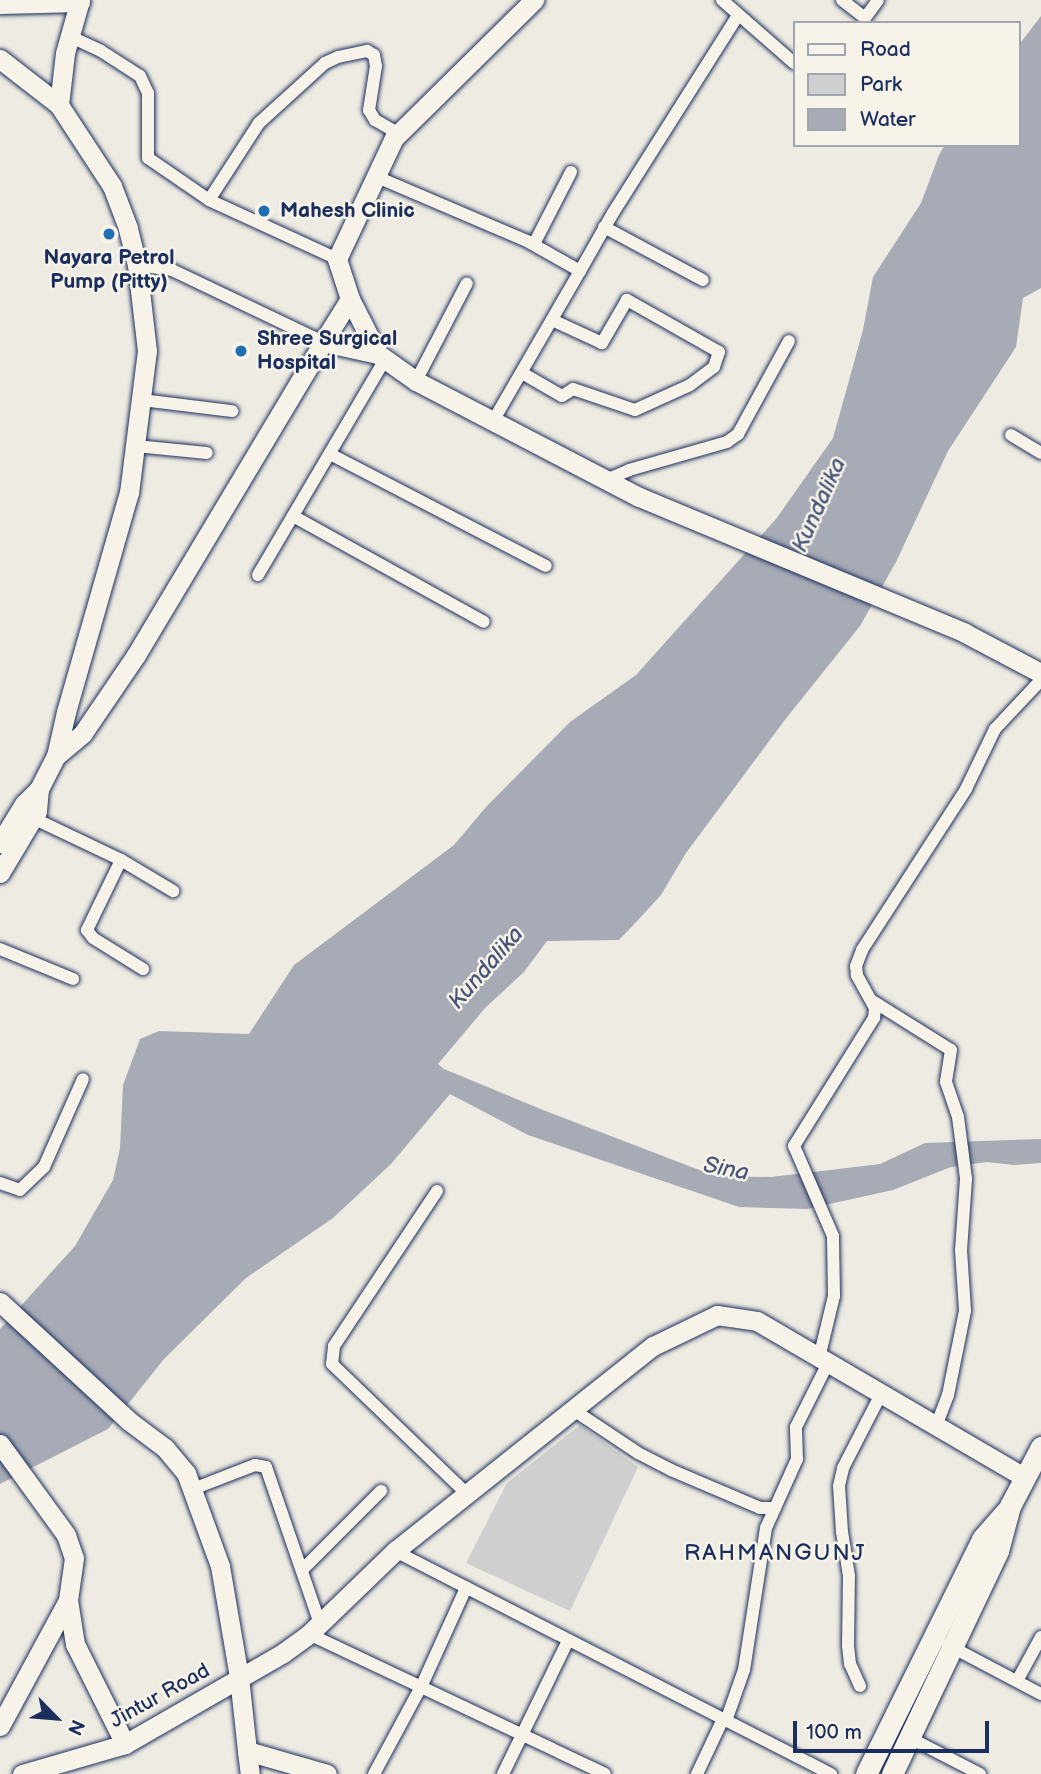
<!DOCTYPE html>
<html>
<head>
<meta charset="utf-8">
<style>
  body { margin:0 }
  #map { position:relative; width:1041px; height:1774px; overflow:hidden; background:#eeebe2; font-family:"Balsamiq Sans",sans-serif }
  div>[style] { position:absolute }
  .green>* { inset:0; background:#cfcfcf }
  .water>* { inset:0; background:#a6abb5 }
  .roads { filter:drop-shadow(0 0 2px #1b2f5e) drop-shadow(0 0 2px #1b2f5e) }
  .street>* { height:12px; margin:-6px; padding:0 6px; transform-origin:6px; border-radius:6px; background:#f7f3e8 }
  .secondary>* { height:19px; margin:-9.5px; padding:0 9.5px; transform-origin:9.5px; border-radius:9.5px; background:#f7f3e8 }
  .primary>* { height:21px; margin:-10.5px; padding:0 10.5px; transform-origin:10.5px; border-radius:10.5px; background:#f7f3e8 }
  .dots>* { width:19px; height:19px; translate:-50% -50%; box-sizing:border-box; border:4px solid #f7f3e8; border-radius:50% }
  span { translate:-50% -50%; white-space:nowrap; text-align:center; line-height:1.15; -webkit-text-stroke:5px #f7f3e8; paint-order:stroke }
  .poi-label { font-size:21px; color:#1b2f5e; font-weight:700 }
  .left { translate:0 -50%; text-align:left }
  .street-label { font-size:21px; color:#1b2f5e }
  .water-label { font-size:23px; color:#455478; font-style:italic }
  .neighbourhood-label { font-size:23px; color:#1b2f5e; letter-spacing:2px }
  .legend { position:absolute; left:793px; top:21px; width:228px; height:126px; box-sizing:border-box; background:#f7f3e8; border:2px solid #9fa5b1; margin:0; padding:9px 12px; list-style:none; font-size:21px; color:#1b2f5e }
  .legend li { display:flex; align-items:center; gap:14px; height:35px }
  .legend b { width:35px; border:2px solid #9fa5b1 }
  .north { position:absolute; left:21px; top:1683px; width:70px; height:70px; -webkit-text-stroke:5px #f7f3e8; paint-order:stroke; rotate:115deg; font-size:19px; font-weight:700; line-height:28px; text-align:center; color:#1b2f5e }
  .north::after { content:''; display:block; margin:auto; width:24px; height:32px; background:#1b2f5e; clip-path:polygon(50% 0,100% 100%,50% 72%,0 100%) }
  .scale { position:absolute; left:793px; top:1721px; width:196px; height:32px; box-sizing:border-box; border:4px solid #1b2f5e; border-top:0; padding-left:9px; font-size:21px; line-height:24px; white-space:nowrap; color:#1b2f5e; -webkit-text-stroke:5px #f7f3e8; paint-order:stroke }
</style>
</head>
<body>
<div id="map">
  <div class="green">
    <div style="clip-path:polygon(580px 1425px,638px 1467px,570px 1611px,466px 1563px,507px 1483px)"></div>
  </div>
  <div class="water">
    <div style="clip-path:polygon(1041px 16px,1041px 288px,1023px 298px,1016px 347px,948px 451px,896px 562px,860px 626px,784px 721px,686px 853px,661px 895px,639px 919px,619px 940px,547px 941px,524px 972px,485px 1008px,438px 1064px,444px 1069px,543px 1110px,715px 1176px,771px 1177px,880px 1164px,925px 1143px,1041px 1139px,1041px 1163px,1014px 1165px,987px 1162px,951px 1167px,893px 1190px,807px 1209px,739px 1207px,528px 1135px,450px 1094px,391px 1164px,333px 1218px,246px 1278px,164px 1359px,108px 1429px,0 1484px,0 1329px,75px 1246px,113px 1180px,120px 1148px,123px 1085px,140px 1039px,159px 1031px,249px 1034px,294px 965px,454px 845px,486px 807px,570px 722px,636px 675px,776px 519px,833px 438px,863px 330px,873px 277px,921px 203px,939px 155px,945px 145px,1018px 145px,1018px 46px)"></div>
  </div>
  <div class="roads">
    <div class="street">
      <div style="left:722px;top:0;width:96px;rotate:41.2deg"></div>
      <div style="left:842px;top:0;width:29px;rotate:38deg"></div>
      <div style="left:865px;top:18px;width:22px;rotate:-54deg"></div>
      <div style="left:69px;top:36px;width:35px;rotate:25deg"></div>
      <div style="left:101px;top:51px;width:46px;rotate:32.7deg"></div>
      <div style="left:140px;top:76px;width:19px;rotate:65deg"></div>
      <div style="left:148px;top:93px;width:65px;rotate:90deg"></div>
      <div style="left:148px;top:158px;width:74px;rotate:34.5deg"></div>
      <div style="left:209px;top:200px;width:141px;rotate:24.7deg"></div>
      <div style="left:377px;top:177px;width:163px;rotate:23.1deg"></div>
      <div style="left:527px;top:241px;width:61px;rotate:29.5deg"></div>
      <div style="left:580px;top:271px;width:173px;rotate:120.1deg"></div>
      <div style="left:209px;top:200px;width:92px;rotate:-57deg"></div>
      <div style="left:259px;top:123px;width:89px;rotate:-42.3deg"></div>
      <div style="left:325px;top:63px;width:14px;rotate:-25deg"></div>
      <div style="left:338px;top:57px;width:30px;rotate:-12deg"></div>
      <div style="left:367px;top:51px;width:8px;rotate:30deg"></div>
      <div style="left:374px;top:55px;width:11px;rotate:80deg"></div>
      <div style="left:376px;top:66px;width:45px;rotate:99deg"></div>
      <div style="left:369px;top:110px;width:12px;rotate:59deg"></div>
      <div style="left:375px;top:120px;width:28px;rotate:30deg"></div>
      <div style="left:604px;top:227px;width:112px;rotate:28.2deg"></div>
      <div style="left:534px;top:244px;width:81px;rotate:-62.8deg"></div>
      <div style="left:137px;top:265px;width:35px;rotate:8deg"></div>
      <div style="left:172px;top:270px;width:167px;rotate:25.5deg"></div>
      <div style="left:580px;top:271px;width:67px;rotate:-60.4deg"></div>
      <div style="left:613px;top:213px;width:234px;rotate:-57.7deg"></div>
      <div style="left:522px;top:373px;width:46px;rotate:29.9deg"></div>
      <div style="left:562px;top:396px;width:13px;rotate:-32deg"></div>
      <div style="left:573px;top:389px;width:65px;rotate:18.7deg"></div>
      <div style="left:635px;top:410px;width:60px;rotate:-24.4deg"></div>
      <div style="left:690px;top:385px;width:30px;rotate:-37deg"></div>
      <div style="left:714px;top:367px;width:16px;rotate:-72deg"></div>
      <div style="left:719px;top:352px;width:106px;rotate:-150.5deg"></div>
      <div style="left:627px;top:300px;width:50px;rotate:120.2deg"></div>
      <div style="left:602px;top:343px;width:55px;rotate:-155.3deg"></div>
      <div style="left:416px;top:381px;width:110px;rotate:-62.5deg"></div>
      <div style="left:142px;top:400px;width:91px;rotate:7deg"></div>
      <div style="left:1011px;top:435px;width:35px;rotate:31deg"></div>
      <div style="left:136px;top:446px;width:71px;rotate:5.6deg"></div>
      <div style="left:330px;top:454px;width:243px;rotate:27.4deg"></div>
      <div style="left:606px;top:480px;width:25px;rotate:-23deg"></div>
      <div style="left:629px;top:470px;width:102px;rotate:-15.9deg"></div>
      <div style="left:727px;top:442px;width:14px;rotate:-36deg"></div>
      <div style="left:738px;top:434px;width:106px;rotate:-61.3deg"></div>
      <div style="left:293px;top:516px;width:218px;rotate:29deg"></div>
      <div style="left:258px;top:575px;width:251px;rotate:-59.5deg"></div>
      <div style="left:33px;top:818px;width:98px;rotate:25.5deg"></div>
      <div style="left:121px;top:860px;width:61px;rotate:30.8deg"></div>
      <div style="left:121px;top:860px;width:78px;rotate:115.9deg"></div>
      <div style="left:87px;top:930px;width:10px;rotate:53deg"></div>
      <div style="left:93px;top:938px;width:59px;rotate:31.8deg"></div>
      <div style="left:0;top:949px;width:79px;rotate:22.3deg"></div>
      <div style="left:871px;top:1000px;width:94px;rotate:32deg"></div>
      <div style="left:951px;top:1050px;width:32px;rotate:99deg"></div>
      <div style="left:946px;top:1082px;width:37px;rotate:71deg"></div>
      <div style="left:958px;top:1117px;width:63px;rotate:82.6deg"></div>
      <div style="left:966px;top:1179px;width:71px;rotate:94deg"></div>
      <div style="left:961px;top:1250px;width:61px;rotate:86.2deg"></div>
      <div style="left:965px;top:1311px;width:86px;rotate:101.4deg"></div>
      <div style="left:948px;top:1395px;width:33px;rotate:111deg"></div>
      <div style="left:0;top:1183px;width:21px;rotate:19deg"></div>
      <div style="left:20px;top:1190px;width:33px;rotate:-44deg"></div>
      <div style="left:44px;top:1167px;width:96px;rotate:-66.1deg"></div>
      <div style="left:437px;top:1191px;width:186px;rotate:123.6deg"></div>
      <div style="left:334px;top:1346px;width:18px;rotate:96deg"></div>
      <div style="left:332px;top:1364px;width:186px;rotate:43.9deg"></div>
      <div style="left:819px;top:1358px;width:64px;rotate:-76.4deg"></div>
      <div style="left:834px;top:1296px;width:60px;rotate:-91deg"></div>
      <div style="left:833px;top:1236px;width:98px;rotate:-113.4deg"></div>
      <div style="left:794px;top:1146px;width:151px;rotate:-58deg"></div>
      <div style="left:874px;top:1018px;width:10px;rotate:-84deg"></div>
      <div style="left:875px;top:1008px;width:38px;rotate:-119deg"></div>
      <div style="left:857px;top:975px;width:9px;rotate:-96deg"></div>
      <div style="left:856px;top:966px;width:17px;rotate:-69deg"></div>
      <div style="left:862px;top:950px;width:192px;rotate:-57.1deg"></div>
      <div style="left:966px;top:789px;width:67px;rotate:-64.2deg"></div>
      <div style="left:995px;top:729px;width:67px;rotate:-46.8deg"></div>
      <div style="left:572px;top:1409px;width:79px;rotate:33.7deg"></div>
      <div style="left:638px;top:1453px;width:37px;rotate:27deg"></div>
      <div style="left:671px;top:1470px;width:97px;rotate:23.1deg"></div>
      <div style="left:760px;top:1508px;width:15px"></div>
      <div style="left:193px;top:1489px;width:66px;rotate:-21.2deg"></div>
      <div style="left:255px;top:1465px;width:11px;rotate:10deg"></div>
      <div style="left:266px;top:1467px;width:166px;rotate:71deg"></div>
      <div style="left:395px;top:1551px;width:490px;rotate:27.1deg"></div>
      <div style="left:302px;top:1570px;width:112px;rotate:-45deg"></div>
      <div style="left:309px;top:1634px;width:327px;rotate:25.3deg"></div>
      <div style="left:948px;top:1645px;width:105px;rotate:27.8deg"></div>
      <div style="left:1017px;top:1681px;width:50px;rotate:-61.4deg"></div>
      <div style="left:860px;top:1686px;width:24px;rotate:-114deg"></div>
      <div style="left:850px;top:1664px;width:18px;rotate:-96deg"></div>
      <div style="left:848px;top:1646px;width:70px;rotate:-89.2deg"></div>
      <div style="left:849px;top:1576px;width:45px;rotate:-99deg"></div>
      <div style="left:842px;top:1532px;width:46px;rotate:-93.7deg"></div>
      <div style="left:839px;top:1486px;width:18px;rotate:-77deg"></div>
      <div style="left:843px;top:1468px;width:83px;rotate:-62.8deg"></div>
      <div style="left:726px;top:1721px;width:54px;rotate:-70.6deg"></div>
      <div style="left:744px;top:1670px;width:144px;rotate:-81.2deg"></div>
      <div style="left:766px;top:1528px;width:76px;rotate:-65.8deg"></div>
      <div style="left:797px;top:1459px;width:32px;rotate:-92deg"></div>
      <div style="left:796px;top:1427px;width:72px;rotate:-63.4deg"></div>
      <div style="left:908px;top:1737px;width:81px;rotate:27.2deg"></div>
      <div style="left:374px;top:1774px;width:101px;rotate:-61.7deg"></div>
      <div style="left:422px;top:1685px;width:107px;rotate:-65.6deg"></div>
      <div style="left:503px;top:1774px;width:148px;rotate:-64deg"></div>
      <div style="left:697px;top:1774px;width:61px;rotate:-64.7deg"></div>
    </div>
    <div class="secondary">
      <div style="left:0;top:4px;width:80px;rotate:-1.4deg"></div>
      <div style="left:0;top:59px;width:75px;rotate:37.9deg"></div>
      <div style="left:323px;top:342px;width:51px;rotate:-57.9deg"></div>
      <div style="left:378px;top:354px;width:62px;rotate:-117deg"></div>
      <div style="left:350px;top:299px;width:42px;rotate:-108deg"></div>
      <div style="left:337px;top:259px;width:134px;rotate:-64.8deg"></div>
      <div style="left:394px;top:138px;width:197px;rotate:-44.6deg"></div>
      <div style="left:56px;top:756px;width:35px;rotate:-40deg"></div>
      <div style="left:83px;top:733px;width:94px;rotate:-55.8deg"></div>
      <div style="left:136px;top:655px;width:365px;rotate:-59.1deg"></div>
      <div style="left:323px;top:342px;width:56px;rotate:12.3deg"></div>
      <div style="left:378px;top:354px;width:47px;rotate:35.4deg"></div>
      <div style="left:416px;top:381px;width:251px;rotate:27.5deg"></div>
      <div style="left:639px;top:497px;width:353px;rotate:22.6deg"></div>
      <div style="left:965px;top:633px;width:86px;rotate:27.8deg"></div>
      <div style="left:0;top:843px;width:46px;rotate:-58.4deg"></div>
      <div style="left:24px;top:804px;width:21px;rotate:-45deg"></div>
      <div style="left:39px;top:789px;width:37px;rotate:-63deg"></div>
      <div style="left:56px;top:756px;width:45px;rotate:-77.2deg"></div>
      <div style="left:66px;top:712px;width:228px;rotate:-74deg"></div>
      <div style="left:129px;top:493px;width:143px;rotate:-82.8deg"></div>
      <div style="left:147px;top:351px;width:87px;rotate:-96.6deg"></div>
      <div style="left:137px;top:265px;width:38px;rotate:-104deg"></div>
      <div style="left:128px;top:228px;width:45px;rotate:-110.9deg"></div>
      <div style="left:112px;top:186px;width:97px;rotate:-123.2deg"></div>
      <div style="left:59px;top:105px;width:52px;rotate:-83.4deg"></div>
      <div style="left:65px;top:53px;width:55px;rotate:-74.2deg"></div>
      <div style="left:0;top:873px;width:72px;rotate:-59.2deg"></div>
      <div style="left:37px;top:811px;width:22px;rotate:-85deg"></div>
      <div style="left:0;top:1302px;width:176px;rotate:42.7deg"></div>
      <div style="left:129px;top:1421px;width:45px;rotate:36.9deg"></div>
      <div style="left:165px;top:1448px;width:33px;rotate:50deg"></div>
      <div style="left:186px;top:1473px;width:99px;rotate:69.9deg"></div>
      <div style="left:220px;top:1566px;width:113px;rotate:80.3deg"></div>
      <div style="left:239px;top:1677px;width:74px;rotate:83.8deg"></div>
      <div style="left:247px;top:1751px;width:83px;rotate:16deg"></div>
      <div style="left:0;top:1444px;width:112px;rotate:54deg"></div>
      <div style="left:66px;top:1535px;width:24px;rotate:71deg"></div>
      <div style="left:74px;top:1558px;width:42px;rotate:98.1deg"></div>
      <div style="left:68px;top:1600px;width:45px;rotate:81deg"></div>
      <div style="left:75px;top:1644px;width:112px;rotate:63.4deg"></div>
      <div style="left:0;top:1726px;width:143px;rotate:-61.6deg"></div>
      <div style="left:247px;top:1751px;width:23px;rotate:83deg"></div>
      <div style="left:22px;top:1774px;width:107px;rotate:-16.2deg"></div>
      <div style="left:125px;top:1744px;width:182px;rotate:-29.9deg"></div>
      <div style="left:283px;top:1653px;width:32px;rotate:-36deg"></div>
      <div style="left:309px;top:1634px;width:120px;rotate:-44deg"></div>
      <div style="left:395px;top:1551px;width:330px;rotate:-38.5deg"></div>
      <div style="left:653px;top:1346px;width:71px;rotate:-25.8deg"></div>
      <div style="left:717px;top:1315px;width:40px;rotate:8.5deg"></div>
      <div style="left:757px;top:1321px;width:309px;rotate:30.3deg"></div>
    </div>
    <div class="primary">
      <div style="left:866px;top:1774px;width:262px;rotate:-63.7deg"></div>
      <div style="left:982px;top:1539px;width:37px;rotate:-49deg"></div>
      <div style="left:892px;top:1774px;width:247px;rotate:-64.6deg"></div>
      <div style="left:998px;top:1551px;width:47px;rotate:-75.1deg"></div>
      <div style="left:1010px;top:1506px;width:67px;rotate:-62.3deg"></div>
    </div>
  </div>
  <div class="dots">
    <div style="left:264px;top:211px;background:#1f6fb2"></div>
    <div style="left:109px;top:234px;background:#1f6fb2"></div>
    <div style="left:241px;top:351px;background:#1f6fb2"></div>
  </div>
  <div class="poi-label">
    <span class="left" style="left:280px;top:211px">Mahesh Clinic</span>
    <span style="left:109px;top:270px">Nayara Petrol<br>Pump (Pitty)</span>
    <span class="left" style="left:257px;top:351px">Shree Surgical<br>Hospital</span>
  </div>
  <div class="street-label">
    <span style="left:160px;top:1696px;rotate:-29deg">Jintur Road</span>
  </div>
  <div class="water-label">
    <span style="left:819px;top:505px;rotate:-66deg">Kundalika</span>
    <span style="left:486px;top:968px;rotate:-49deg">Kundalika</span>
    <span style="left:726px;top:1169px;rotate:11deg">Sina</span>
  </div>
  <div class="neighbourhood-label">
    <span style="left:775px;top:1553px">RAHMANGUNJ</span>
  </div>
  <ul class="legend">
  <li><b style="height:9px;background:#f7f3e8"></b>Road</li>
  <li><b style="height:19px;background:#cfcfcf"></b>Park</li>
  <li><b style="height:19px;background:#a6abb5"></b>Water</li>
  </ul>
  <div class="north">N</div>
  <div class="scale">100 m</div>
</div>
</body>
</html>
